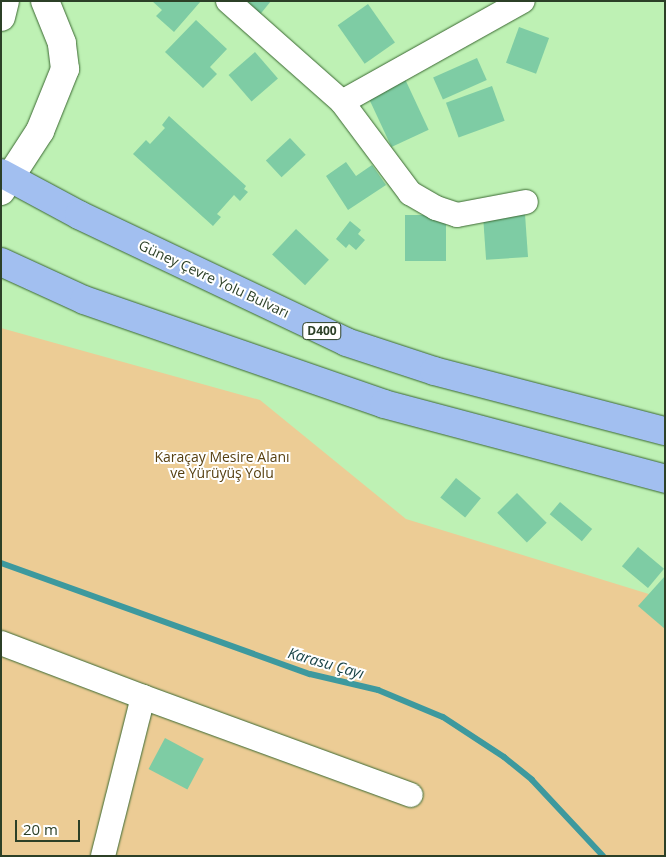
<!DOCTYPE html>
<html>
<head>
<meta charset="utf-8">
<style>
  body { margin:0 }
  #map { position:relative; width:666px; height:857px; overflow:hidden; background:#bef1b4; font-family:"Open Sans",sans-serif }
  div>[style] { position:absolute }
  .green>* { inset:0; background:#eccc95 }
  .stream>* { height:6px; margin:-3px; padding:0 3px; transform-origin:3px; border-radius:3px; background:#3d999e }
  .building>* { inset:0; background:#7ecca4; transform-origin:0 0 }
  .roads { filter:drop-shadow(0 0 1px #3a6831) drop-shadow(0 0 1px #3a6831) }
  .street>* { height:24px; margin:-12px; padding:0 12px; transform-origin:12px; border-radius:12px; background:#fff }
  .secondary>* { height:28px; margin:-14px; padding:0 14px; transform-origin:14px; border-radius:14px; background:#fff }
  .highway>* { height:28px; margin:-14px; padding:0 14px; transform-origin:14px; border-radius:14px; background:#a2bff0 }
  span { translate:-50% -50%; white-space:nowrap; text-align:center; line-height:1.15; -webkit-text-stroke:4px #fff; paint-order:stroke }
  .shield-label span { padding:1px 4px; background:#fff; border:1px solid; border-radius:4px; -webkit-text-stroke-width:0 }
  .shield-label { font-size:12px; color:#2c4027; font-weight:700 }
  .street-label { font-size:14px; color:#2c4027 }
  .park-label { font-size:14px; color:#563f10 }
  .water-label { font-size:15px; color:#184245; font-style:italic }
  .frame { position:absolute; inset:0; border:2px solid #2c4027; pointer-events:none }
  .scale { position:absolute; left:15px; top:820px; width:65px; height:22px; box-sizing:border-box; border:2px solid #2c4027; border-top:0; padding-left:6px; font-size:15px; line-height:18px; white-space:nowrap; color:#2c4027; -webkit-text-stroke:4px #fff; paint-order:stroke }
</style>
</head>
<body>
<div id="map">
  <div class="green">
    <div style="clip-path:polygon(1px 328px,260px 400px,406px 519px,665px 599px,665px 856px,1px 856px)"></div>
  </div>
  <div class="stream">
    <div style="left:1px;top:563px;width:328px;rotate:19.8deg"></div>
    <div style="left:310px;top:674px;width:70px;rotate:13.2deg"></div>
    <div style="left:378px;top:690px;width:70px;rotate:22.6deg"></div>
    <div style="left:443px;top:717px;width:73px;rotate:33.3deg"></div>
    <div style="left:504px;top:757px;width:36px;rotate:39deg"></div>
    <div style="left:532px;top:780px;width:104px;rotate:46.9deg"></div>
  </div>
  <div class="building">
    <div style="clip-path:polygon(152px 1px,201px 1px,174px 32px,156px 16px,162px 10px)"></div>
    <div style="clip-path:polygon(239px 1px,271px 1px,258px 17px)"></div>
    <div style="left:368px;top:4px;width:47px;height:37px;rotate:55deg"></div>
    <div style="clip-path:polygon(196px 20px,227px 49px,210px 67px,217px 74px,203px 88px,165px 52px)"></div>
    <div style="left:519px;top:27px;width:32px;height:38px;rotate:20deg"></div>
    <div style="left:255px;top:52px;width:35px;height:35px;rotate:49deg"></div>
    <div style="left:477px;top:58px;width:24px;height:48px;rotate:66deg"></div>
    <div style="left:405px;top:79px;width:56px;height:41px;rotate:65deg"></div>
    <div style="left:492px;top:86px;width:37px;height:49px;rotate:70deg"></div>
    <div style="clip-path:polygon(169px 116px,246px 186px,244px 189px,248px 192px,240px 201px,234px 195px,217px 214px,221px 217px,213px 226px,133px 154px,146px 140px,150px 144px,165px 128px,162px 125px)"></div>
    <div style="left:290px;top:138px;width:23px;height:33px;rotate:47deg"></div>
    <div style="clip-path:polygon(346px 162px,356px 176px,372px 165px,386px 185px,348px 210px,326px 176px)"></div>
    <div style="left:525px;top:214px;width:43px;height:42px;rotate:86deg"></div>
    <div style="left:446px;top:215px;width:46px;height:41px;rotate:90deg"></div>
    <div style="clip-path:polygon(350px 221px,361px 230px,358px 234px,365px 240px,356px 250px,349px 244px,346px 248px,336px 239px)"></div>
    <div style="left:296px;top:229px;width:45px;height:35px;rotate:43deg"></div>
    <div style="left:456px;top:478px;width:32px;height:25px;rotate:39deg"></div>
    <div style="left:517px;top:493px;width:42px;height:28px;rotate:45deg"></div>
    <div style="left:560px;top:502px;width:42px;height:16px;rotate:40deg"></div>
    <div style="left:638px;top:547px;width:34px;height:25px;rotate:40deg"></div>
    <div style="clip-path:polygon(665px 576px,665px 629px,638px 606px)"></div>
    <div style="left:165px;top:738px;width:44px;height:35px;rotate:28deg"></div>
  </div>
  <div class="roads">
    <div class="street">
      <div style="left:228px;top:1px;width:152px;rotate:41.5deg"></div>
      <div style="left:342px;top:102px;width:207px;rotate:-29.2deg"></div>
      <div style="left:342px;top:102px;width:114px;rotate:53.2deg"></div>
      <div style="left:410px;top:193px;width:30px;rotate:30deg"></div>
      <div style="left:436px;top:208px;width:22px;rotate:18deg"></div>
      <div style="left:457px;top:215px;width:70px;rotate:-10.7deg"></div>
      <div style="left:1px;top:643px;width:152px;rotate:20.8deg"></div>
      <div style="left:103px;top:856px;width:164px;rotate:-75.9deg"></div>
      <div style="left:143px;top:697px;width:285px;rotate:20.1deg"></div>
    </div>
    <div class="secondary">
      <div style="left:1px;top:17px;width:16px;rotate:-76deg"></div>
      <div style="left:1px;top:191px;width:72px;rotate:-57deg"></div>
      <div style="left:40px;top:131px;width:67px;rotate:-68deg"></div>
      <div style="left:65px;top:69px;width:26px;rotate:-97deg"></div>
      <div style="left:62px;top:43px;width:45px;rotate:-112deg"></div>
    </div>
    <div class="highway">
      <div style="left:1px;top:173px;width:89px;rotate:28.3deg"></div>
      <div style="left:79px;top:215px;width:296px;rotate:25.4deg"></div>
      <div style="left:346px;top:342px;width:93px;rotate:18.2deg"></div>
      <div style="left:434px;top:371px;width:239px;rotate:14.6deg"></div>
      <div style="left:1px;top:262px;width:91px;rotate:24.6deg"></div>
      <div style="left:84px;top:300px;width:318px;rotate:19.1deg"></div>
      <div style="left:384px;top:404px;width:291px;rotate:14.9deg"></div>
    </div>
  </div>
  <div class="shield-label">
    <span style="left:322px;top:331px">D400</span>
  </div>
  <div class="street-label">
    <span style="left:214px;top:279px;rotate:25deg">Güney Çevre Yolu Bulvarı</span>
  </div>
  <div class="park-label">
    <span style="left:222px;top:465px">Karaçay Mesire Alanı<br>ve Yürüyüş Yolu</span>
  </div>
  <div class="water-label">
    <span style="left:326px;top:663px;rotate:16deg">Karasu Çayı</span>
  </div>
  <div class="frame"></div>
  <div class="scale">20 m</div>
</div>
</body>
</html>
